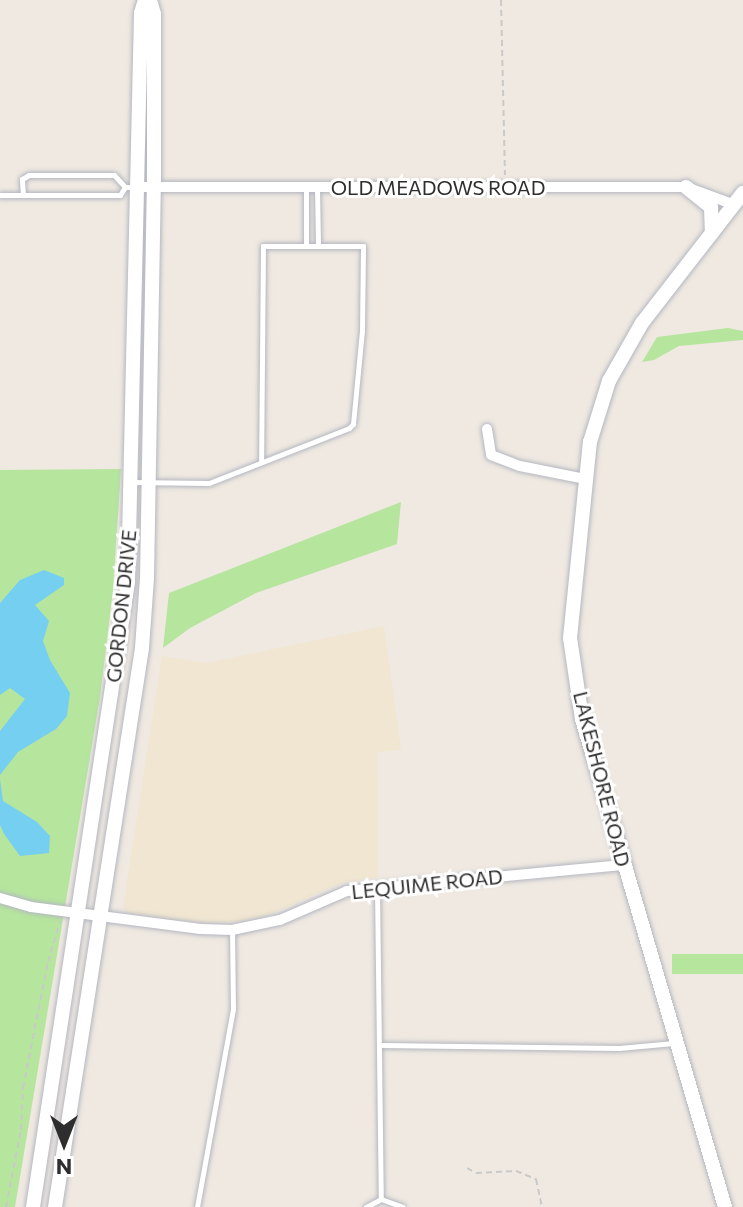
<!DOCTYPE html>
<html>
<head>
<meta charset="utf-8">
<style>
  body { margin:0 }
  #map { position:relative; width:743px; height:1207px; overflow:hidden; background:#efe9e1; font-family:Commissioner,sans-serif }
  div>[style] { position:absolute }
  .education>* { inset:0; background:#f0e6d1 }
  .green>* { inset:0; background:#b6e59e; transform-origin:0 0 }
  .water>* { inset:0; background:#75cff0 }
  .path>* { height:2px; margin-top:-1px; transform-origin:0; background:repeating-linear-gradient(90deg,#c9c9c9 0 6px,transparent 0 10px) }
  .roads { filter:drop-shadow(0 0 2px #b4b7c1) drop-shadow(0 0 2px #b4b7c1) }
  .lane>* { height:5px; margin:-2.5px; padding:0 2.5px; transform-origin:2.5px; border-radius:2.5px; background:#fff }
  .street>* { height:10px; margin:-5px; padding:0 5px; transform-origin:5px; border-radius:5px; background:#fff }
  .secondary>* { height:14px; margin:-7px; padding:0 7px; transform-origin:7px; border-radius:7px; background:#fff }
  span { translate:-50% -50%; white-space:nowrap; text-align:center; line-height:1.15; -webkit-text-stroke:6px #fff; paint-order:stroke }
  .street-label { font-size:20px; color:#2e2e2e }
  .north { position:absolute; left:24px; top:1103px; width:80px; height:80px; -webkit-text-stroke:6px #fff; paint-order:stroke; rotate:180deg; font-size:22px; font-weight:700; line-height:32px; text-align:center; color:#2e2e2e }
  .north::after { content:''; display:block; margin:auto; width:28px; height:36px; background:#2e2e2e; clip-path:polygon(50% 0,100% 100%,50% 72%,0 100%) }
</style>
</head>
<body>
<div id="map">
  <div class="education">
    <div style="clip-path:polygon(384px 626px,401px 750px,377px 752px,378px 877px,341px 883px,268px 915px,237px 922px,195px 923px,128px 913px,123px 908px,162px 656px,206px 663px)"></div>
  </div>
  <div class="green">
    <div style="clip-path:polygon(728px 328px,743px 331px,743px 340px,679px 346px,654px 360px,642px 362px,657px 337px)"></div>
    <div style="clip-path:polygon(121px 469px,113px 590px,100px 697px,15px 1207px,0 1207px,0 470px)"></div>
    <div style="clip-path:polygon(401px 502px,397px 544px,256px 593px,190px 628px,163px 648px,169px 593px)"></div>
    <div style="left:672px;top:954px;width:71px;height:20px"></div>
  </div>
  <div class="water">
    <div style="clip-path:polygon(44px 570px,64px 578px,64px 585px,35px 605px,49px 621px,43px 641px,50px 660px,70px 693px,67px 716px,56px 729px,18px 752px,0 775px,0 731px,25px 699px,10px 688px,0 695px,0 603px,20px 580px)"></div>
    <div style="clip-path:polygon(0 779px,3px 801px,37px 822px,50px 836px,49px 853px,20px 856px,4px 834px,0 825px)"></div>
  </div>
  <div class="path">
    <div style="left:501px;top:0;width:175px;rotate:88.7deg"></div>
    <div style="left:467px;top:1168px;width:10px;rotate:29deg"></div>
    <div style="left:476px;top:1173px;width:40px;rotate:-2.9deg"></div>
    <div style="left:516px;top:1171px;width:22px;rotate:22deg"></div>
    <div style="left:536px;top:1179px;width:29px;rotate:78deg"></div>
    <div style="left:6px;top:1207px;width:78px;rotate:-79deg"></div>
    <div style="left:21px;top:1130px;width:42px;rotate:-87.3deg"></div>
    <div style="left:23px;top:1088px;width:128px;rotate:-78.8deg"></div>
    <div style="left:48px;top:962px;width:42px;rotate:-73.3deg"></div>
  </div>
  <div class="roads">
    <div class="lane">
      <div style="left:317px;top:187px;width:58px;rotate:89deg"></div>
      <div style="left:306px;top:188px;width:57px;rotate:90deg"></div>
      <div style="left:0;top:195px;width:120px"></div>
      <div style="left:120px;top:195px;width:9px;rotate:-58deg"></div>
      <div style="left:125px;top:187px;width:12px"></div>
      <div style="left:23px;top:195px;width:16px;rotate:-94deg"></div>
      <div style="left:22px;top:179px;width:8px;rotate:-30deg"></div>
      <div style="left:29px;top:175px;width:85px"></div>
      <div style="left:114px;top:175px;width:16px;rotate:47deg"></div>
      <div style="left:133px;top:482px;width:76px;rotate:0.8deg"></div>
      <div style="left:209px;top:483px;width:150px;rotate:-21.4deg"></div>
      <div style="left:349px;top:428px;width:6px;rotate:-45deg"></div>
      <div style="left:353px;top:424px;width:93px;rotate:-84.5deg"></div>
      <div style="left:362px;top:331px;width:85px;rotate:-89.3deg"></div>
      <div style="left:363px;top:246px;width:100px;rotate:180deg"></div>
      <div style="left:263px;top:246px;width:216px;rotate:90.5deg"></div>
      <div style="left:377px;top:888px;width:311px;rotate:89.3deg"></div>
      <div style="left:381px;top:1199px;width:23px;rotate:20deg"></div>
      <div style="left:380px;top:1045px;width:239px;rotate:0.7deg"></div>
      <div style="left:619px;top:1048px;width:55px;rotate:-5.2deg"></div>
      <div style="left:197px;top:1207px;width:201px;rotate:-79.7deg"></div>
      <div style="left:233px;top:1009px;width:78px;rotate:-90.7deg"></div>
      <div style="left:366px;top:1207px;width:17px;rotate:-28deg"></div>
    </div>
    <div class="street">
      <div style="left:138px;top:187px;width:548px"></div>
      <div style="left:686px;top:187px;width:52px;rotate:20.2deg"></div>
      <div style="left:487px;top:429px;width:26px;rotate:81deg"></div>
      <div style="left:491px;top:455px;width:31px;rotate:21deg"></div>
      <div style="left:520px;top:466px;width:66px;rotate:11.3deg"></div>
      <div style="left:0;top:898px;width:32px;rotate:16deg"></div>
      <div style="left:31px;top:907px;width:171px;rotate:7.4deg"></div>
      <div style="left:201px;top:929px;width:31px;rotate:2deg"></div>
      <div style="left:232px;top:930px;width:49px;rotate:-11.8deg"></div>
      <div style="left:280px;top:920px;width:73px;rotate:-23.4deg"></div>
      <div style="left:347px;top:891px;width:277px;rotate:-5.4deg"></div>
    </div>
    <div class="secondary">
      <div style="left:686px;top:187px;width:32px;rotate:39deg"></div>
      <div style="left:711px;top:207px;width:26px;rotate:88deg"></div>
      <div style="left:33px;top:1207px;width:632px;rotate:-81.36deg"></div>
      <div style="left:128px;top:582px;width:569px;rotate:-88.69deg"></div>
      <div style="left:141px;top:13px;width:14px;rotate:-73deg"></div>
      <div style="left:55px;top:1207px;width:566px;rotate:-81.15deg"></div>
      <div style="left:142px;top:648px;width:70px;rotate:-85.9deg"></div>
      <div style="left:147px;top:578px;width:391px;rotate:-89deg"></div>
      <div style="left:154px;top:187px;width:173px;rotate:-90deg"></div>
      <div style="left:154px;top:14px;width:15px;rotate:-106deg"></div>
      <div style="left:725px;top:1207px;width:509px;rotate:-106.33deg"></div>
      <div style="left:582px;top:719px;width:82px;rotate:-98.4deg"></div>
      <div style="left:570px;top:638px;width:197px;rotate:-84.2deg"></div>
      <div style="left:590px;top:442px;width:64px;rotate:-72.7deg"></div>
      <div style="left:609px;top:381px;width:67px;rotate:-60.4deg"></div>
      <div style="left:642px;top:323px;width:165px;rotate:-52.2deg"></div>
    </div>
  </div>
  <div class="street-label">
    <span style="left:438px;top:187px">OLD MEADOWS ROAD</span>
    <span style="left:121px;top:606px;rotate:-84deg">GORDON DRIVE</span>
    <span style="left:602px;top:779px;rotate:76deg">LAKESHORE ROAD</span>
    <span style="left:427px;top:884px;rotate:-6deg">LEQUIME ROAD</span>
  </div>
  <div class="north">N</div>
</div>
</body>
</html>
